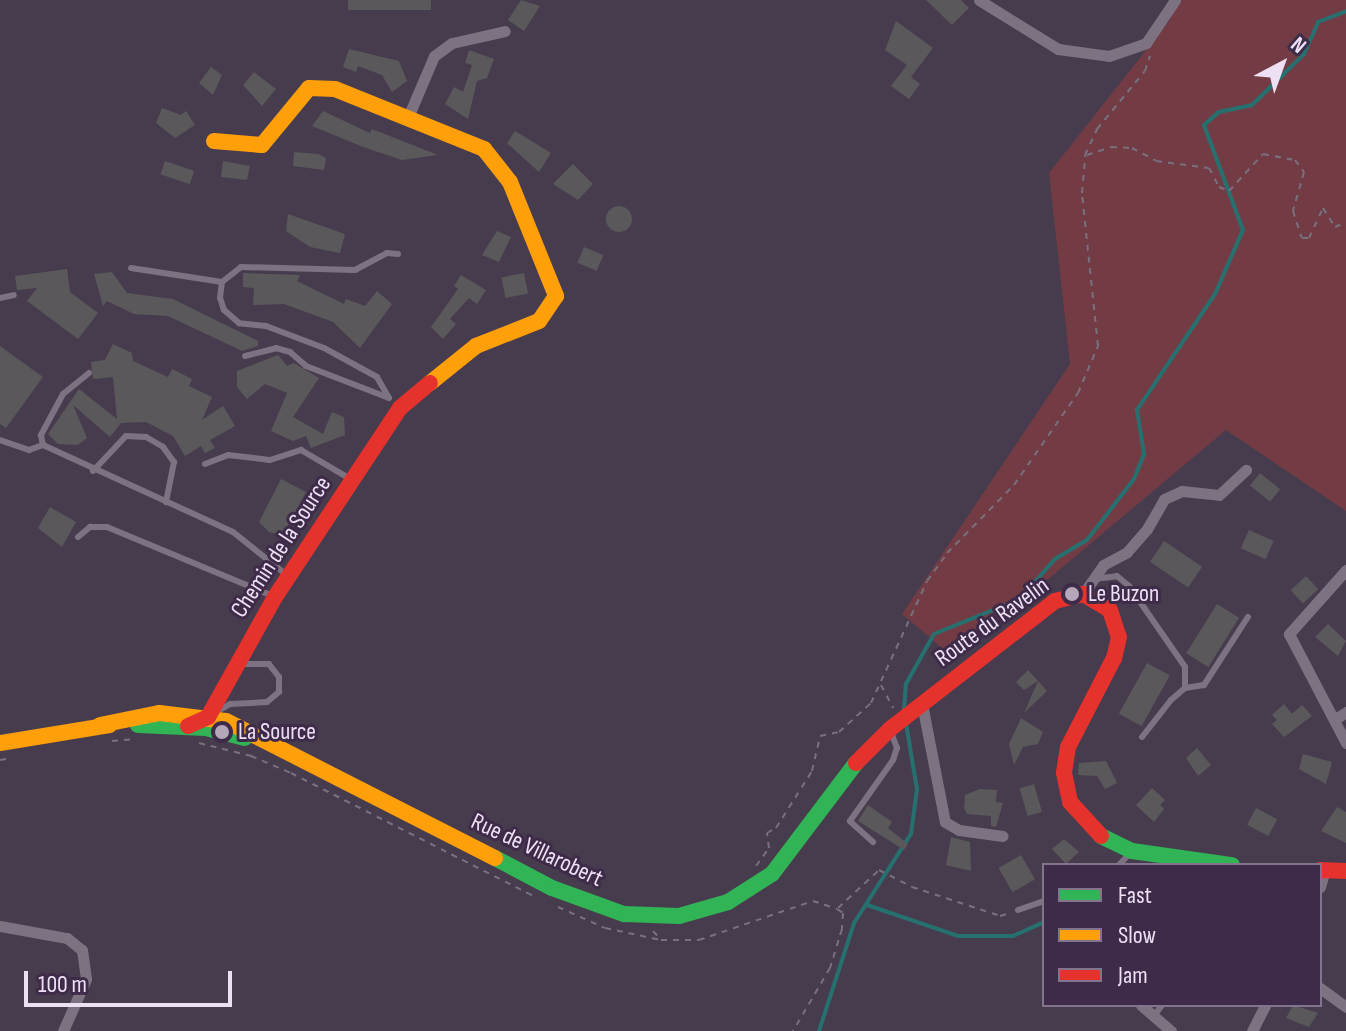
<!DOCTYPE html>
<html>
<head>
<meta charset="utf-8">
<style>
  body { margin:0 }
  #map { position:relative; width:1346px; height:1031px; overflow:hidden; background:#473c4d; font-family:"Sofia Sans Condensed",sans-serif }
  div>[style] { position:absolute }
  .green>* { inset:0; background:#733c44 }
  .stream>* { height:4px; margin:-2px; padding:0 2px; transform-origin:2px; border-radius:2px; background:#267170 }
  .building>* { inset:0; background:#5a585b; transform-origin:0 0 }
  .round { border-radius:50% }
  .path>* { height:2px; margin-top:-1px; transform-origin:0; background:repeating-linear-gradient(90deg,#78707d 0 6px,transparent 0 12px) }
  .lane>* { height:6px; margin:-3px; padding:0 3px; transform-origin:3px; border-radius:3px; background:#7d7282 }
  .street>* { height:11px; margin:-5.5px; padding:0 5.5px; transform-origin:5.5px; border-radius:5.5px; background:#7d7282 }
  .fast>* { height:16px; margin:-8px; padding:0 8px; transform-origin:8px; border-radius:8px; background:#30b455 }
  .slow>* { height:16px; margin:-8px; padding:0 8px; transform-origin:8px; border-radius:8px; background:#ff9f0a }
  .jam>* { height:16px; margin:-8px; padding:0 8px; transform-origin:8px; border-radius:8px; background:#e5322d }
  .dots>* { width:22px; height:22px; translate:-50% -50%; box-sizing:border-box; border:4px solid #3e2b49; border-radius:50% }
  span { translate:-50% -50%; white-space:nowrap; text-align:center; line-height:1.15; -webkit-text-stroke:6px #3e2b49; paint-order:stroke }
  .street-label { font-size:24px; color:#ede0f3 }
  .poi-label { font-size:24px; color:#ede0f3 }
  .left { translate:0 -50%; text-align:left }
  .legend { position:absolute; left:1042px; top:863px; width:280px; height:144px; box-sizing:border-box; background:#3e2b49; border:2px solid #84738d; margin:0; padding:10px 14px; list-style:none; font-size:24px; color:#ede0f3 }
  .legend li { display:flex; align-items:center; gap:16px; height:40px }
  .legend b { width:40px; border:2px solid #84738d }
  .north { position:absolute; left:1242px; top:24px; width:80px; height:80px; -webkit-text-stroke:6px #3e2b49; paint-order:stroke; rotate:41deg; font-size:22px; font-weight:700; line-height:32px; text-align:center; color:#ede0f3 }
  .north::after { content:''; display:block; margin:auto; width:28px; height:36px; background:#ede0f3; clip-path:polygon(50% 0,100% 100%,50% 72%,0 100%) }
  .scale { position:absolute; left:24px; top:971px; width:208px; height:36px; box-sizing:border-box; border:4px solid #ede0f3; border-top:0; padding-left:10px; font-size:24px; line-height:28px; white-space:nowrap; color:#ede0f3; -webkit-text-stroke:6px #3e2b49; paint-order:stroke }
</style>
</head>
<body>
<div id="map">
  <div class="green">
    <div style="clip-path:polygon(1177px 0,1346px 0,1346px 511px,1226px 430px,954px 658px,902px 614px,1070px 364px,1049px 173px,1169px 21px)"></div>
  </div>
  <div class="stream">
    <div style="left:904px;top:710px;width:26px;rotate:-86deg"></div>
    <div style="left:906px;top:684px;width:57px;rotate:-60.8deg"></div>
    <div style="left:934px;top:634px;width:93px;rotate:-22.1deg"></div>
    <div style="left:1020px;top:599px;width:53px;rotate:-48.8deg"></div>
    <div style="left:1055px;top:559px;width:37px;rotate:-31deg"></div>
    <div style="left:1087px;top:540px;width:77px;rotate:-52.4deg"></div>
    <div style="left:1134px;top:479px;width:27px;rotate:-68deg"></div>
    <div style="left:1144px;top:454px;width:45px;rotate:-99deg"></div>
    <div style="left:1137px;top:410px;width:140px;rotate:-56.1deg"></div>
    <div style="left:1215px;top:294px;width:70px;rotate:-66.4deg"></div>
    <div style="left:1243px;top:230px;width:112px;rotate:-110.4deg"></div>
    <div style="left:1204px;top:125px;width:20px;rotate:-41deg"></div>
    <div style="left:1219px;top:112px;width:34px;rotate:-12deg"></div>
    <div style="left:1252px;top:105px;width:73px;rotate:-44.4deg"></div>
    <div style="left:1304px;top:54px;width:35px;rotate:-66deg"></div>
    <div style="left:1318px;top:22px;width:30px;rotate:-21deg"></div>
    <div style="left:867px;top:905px;width:96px;rotate:18.8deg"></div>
    <div style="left:958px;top:936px;width:55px"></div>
    <div style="left:1013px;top:936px;width:34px;rotate:-24deg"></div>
    <div style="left:819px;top:1031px;width:114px;rotate:-72deg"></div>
    <div style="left:854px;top:923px;width:106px;rotate:-57.4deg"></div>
    <div style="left:911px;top:834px;width:45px;rotate:-82.4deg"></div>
    <div style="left:917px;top:789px;width:67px;rotate:-99.5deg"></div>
  </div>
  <div class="building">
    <div style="left:348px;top:0;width:83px;height:10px"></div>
    <div style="clip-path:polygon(521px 0,540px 6px,524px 31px,508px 20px)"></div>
    <div style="clip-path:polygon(926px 0,961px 0,969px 8px,952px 25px)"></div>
    <div style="clip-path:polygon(896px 21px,933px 48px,911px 77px,920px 84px,909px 99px,891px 86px,907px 65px,885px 50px)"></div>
    <div style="clip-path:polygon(349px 49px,399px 61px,407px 81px,392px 92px,382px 75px,358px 66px,356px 72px,343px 67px)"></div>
    <div style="clip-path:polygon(469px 50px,494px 59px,487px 78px,477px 81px,468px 119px,445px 104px,454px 87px,463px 92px,472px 65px,465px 63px)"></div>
    <div style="clip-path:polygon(211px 67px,222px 75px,213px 95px,199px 83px)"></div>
    <div style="clip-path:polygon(254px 72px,276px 89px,262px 106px,243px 85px)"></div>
    <div style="clip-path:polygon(162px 108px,181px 115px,186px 111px,195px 125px,175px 138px,156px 123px)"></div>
    <div style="clip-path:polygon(323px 111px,370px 133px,372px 129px,438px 155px,402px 160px,363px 147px,312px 126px)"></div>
    <div style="clip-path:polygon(515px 131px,551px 153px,539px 172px,507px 143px)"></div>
    <div style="clip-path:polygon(294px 152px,319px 154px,326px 158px,324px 170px,293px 166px)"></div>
    <div style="left:165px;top:161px;width:31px;height:14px;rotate:19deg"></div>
    <div style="clip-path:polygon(223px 161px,250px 166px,247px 180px,221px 177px)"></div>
    <div style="clip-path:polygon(573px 164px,593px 184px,578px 200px,553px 184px)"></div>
    <div class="round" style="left:606px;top:206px;width:26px;height:26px"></div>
    <div style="clip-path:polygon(288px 214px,345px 234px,340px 253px,310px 247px,286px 231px)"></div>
    <div style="clip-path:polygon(497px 231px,511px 237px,499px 262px,482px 255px)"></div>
    <div style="left:584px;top:247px;width:21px;height:17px;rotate:23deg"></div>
    <div style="clip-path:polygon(67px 269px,70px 292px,98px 313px,78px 339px,27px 301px,37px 288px,17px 290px,15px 276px)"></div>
    <div style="clip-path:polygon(112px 272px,127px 293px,173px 299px,258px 341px,258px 346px,242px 351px,168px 316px,134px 314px,107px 301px,103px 306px,94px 274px)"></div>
    <div style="clip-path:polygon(243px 273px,300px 275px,297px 281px,344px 304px,346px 299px,365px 306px,377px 291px,392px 304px,360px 348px,333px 322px,284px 304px,253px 305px,254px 288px,243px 287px)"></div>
    <div style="left:524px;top:273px;width:21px;height:23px;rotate:79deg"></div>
    <div style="clip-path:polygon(461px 275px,486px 290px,477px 304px,469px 298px,450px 319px,456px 324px,443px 339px,431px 327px,458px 289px,454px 286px)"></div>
    <div style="clip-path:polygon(113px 344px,132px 353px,133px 361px,168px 377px,172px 369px,192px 379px,189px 386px,212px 397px,202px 420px,223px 406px,235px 426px,210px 440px,215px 448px,205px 453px,201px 446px,185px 456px,173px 436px,146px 422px,121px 423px,110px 437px,73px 405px,87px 438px,78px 445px,58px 444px,48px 434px,79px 389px,117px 419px,113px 377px,93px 379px,91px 362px,105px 360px)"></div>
    <div style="clip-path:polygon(0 346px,43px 377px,6px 428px,0 424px)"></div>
    <div style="clip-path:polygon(278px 355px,287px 366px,294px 363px,319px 378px,293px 417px,323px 434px,332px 412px,344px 417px,345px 435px,311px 448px,306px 436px,293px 441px,271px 431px,287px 393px,265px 384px,247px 399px,237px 387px,237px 371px)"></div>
    <div style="left:1260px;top:473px;width:26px;height:16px;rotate:39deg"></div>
    <div style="clip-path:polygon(281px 479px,306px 492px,283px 535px,269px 532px,259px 522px)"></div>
    <div style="clip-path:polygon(50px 507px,76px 522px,62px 547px,38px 528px)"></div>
    <div style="left:1249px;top:530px;width:27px;height:20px;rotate:24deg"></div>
    <div style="left:1164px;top:541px;width:46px;height:25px;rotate:34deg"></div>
    <div style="left:1306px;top:576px;width:18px;height:21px;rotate:47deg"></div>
    <div style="left:1217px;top:604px;width:26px;height:58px;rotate:32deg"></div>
    <div style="clip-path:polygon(1328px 624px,1346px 641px,1338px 656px,1315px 637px)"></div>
    <div style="left:1147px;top:663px;width:26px;height:58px;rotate:29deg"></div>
    <div style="clip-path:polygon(1028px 670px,1047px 691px,1024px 713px,1038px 681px,1024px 690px,1016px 682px)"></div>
    <div style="clip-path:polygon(1284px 704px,1292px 714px,1302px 705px,1312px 716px,1284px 737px,1272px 724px,1277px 720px,1272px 715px)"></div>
    <div style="clip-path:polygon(1021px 718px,1043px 732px,1038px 744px,1023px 747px,1014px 765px,1009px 744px)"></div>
    <div style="clip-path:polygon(1197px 748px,1211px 765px,1198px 776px,1186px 758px)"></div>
    <div style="clip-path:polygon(1303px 754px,1332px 762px,1326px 784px,1299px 769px)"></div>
    <div style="clip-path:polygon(1106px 761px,1117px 783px,1105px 789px,1097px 776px,1078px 775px,1079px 763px)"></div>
    <div style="left:1034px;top:784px;width:29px;height:15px;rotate:74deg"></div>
    <div style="clip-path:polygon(1152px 788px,1165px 800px,1160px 805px,1164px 809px,1154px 822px,1136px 805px)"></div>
    <div style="clip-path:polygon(980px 789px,997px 790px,996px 802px,1003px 803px,996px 827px,991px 826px,991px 816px,967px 814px,964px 808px,965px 795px)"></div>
    <div style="clip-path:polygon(868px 805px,892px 822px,888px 828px,908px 844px,904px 850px,858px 821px)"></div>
    <div style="clip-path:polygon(1337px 807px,1346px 812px,1346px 843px,1321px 831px)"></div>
    <div style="left:1256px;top:808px;width:24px;height:19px;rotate:28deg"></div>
    <div style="clip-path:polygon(951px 837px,970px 842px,971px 871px,946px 865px)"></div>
    <div style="clip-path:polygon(1064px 839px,1079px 852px,1066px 864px,1052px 849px)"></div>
    <div style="left:1021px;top:855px;width:28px;height:26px;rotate:60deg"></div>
    <div style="clip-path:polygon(1293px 1005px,1318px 1013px,1309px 1027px,1286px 1018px)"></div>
  </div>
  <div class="path">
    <div style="left:1087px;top:155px;width:25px;rotate:-18deg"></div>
    <div style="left:1111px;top:147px;width:21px;rotate:3deg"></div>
    <div style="left:1132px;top:148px;width:27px;rotate:28deg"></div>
    <div style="left:1156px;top:161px;width:53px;rotate:7.5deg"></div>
    <div style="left:1209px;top:168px;width:21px;rotate:62deg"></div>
    <div style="left:1219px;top:187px;width:11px;rotate:22deg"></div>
    <div style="left:1229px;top:191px;width:50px;rotate:-47.4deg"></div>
    <div style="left:1263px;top:154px;width:33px;rotate:11deg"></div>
    <div style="left:1295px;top:160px;width:15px;rotate:53deg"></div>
    <div style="left:1304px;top:172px;width:41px;rotate:105.8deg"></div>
    <div style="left:1293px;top:211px;width:28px;rotate:72deg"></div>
    <div style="left:1302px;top:238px;width:7px"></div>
    <div style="left:1309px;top:238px;width:33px;rotate:-65deg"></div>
    <div style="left:1323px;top:208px;width:22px;rotate:58deg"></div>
    <div style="left:1335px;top:227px;width:12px;rotate:-24deg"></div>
    <div style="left:881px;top:685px;width:26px;rotate:62deg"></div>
    <div style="left:112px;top:741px;width:21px;rotate:-5deg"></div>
    <div style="left:199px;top:743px;width:54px;rotate:14deg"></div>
    <div style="left:251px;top:756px;width:43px;rotate:23deg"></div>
    <div style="left:291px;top:773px;width:276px;rotate:26.9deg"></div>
    <div style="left:0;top:760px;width:11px;rotate:-10deg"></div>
    <div style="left:756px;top:866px;width:22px;rotate:-54deg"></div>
    <div style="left:769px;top:848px;width:15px;rotate:-98deg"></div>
    <div style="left:767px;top:833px;width:10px;rotate:-29deg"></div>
    <div style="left:776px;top:828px;width:67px;rotate:-57.7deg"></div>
    <div style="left:812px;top:771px;width:36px;rotate:-77deg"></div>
    <div style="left:820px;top:736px;width:19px;rotate:-12deg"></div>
    <div style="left:839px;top:732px;width:43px;rotate:-42.2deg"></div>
    <div style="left:871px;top:703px;width:134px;rotate:-65.3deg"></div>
    <div style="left:927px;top:581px;width:34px;rotate:-54deg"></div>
    <div style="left:947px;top:553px;width:95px;rotate:-45.4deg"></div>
    <div style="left:1014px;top:485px;width:112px;rotate:-55.2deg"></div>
    <div style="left:1078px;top:393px;width:51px;rotate:-66.9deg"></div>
    <div style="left:1098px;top:346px;width:154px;rotate:-96deg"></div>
    <div style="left:1082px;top:193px;width:38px;rotate:-85deg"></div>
    <div style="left:1085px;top:155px;width:29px;rotate:-65deg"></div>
    <div style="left:1097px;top:129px;width:75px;rotate:-50.4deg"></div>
    <div style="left:1145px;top:71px;width:16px;rotate:-72deg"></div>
    <div style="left:558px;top:907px;width:51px;rotate:24.1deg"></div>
    <div style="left:605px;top:928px;width:57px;rotate:12.1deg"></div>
    <div style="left:838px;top:908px;width:56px;rotate:-42.8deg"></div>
    <div style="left:879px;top:870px;width:37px;rotate:27deg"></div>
    <div style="left:912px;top:887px;width:93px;rotate:18.2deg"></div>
    <div style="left:1000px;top:916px;width:7px;rotate:-16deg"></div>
    <div style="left:653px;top:931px;width:12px;rotate:48deg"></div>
    <div style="left:661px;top:940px;width:38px"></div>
    <div style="left:699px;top:940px;width:120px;rotate:-18.9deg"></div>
    <div style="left:813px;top:901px;width:25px;rotate:18deg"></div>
    <div style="left:837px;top:909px;width:7px;rotate:34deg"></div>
    <div style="left:843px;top:913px;width:16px;rotate:94deg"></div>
    <div style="left:842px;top:929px;width:41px;rotate:107.1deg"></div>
    <div style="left:830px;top:968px;width:73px;rotate:120.4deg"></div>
  </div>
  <div class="lane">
    <div style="left:131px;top:268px;width:92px;rotate:8.7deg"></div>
    <div style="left:0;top:298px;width:14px;rotate:-12deg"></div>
    <div style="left:245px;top:356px;width:32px;rotate:-14deg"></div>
    <div style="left:276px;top:348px;width:15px;rotate:16deg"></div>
    <div style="left:290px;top:352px;width:21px;rotate:41deg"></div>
    <div style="left:306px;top:366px;width:89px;rotate:21.1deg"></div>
    <div style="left:89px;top:373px;width:33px;rotate:141deg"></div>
    <div style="left:63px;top:394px;width:47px;rotate:118.2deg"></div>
    <div style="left:41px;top:435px;width:10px;rotate:79deg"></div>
    <div style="left:43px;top:445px;width:209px;rotate:24.6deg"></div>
    <div style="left:233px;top:532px;width:70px;rotate:38.7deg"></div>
    <div style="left:389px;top:398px;width:24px;rotate:-120deg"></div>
    <div style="left:377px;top:377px;width:60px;rotate:-151.3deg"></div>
    <div style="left:324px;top:348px;width:62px;rotate:-159.2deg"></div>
    <div style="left:266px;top:326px;width:27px;rotate:-174deg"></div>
    <div style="left:239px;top:323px;width:20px;rotate:-139deg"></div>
    <div style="left:224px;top:310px;width:13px;rotate:-108deg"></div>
    <div style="left:220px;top:298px;width:16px;rotate:-83deg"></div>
    <div style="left:222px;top:282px;width:24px;rotate:-38deg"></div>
    <div style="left:241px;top:267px;width:114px;rotate:1.5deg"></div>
    <div style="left:355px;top:270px;width:36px;rotate:-28deg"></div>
    <div style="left:387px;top:253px;width:11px;rotate:5deg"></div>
    <div style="left:0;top:440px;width:31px;rotate:19deg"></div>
    <div style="left:29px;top:450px;width:15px;rotate:-20deg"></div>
    <div style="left:205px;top:464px;width:25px;rotate:-21deg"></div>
    <div style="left:228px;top:455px;width:42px;rotate:6.8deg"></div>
    <div style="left:270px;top:460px;width:33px;rotate:-18deg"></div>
    <div style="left:301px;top:450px;width:59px;rotate:30.5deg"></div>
    <div style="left:93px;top:471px;width:48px;rotate:-46.7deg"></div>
    <div style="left:126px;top:436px;width:20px;rotate:3deg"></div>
    <div style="left:146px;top:437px;width:20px;rotate:30deg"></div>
    <div style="left:163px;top:447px;width:19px;rotate:54deg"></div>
    <div style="left:174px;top:462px;width:41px;rotate:101.3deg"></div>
    <div style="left:78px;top:537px;width:16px;rotate:-40deg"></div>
    <div style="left:90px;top:527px;width:17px"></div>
    <div style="left:107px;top:527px;width:180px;rotate:22.6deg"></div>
    <div style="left:1094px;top:579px;width:23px;rotate:-7deg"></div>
    <div style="left:1117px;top:576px;width:16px;rotate:40deg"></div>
    <div style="left:1129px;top:586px;width:98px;rotate:55.3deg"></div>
    <div style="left:1185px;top:667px;width:21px;rotate:90deg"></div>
    <div style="left:218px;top:711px;width:14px;rotate:-30deg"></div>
    <div style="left:230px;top:704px;width:37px;rotate:-3deg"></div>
    <div style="left:267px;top:702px;width:16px;rotate:-40deg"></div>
    <div style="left:279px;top:692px;width:15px;rotate:-90deg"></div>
    <div style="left:279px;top:677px;width:16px;rotate:-128deg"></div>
    <div style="left:269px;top:664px;width:27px;rotate:180deg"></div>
    <div style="left:1142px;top:737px;width:47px;rotate:-51.9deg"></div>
    <div style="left:1171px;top:700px;width:18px;rotate:-41deg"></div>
    <div style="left:1185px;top:688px;width:19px;rotate:-9deg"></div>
    <div style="left:1204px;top:685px;width:81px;rotate:-57.1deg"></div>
    <div style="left:873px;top:842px;width:31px;rotate:-138deg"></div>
    <div style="left:850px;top:821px;width:75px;rotate:-54.8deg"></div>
    <div style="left:893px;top:760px;width:13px;rotate:-72deg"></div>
    <div style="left:897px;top:748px;width:17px;rotate:-111deg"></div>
    <div style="left:1119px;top:865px;width:16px;rotate:-47deg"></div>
    <div style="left:1018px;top:910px;width:28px;rotate:-19deg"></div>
    <div style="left:1154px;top:1016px;width:14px;rotate:-54deg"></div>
  </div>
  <div class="street">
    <div style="left:979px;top:0;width:93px;rotate:31.8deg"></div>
    <div style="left:1058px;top:49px;width:51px;rotate:7.8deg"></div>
    <div style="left:1109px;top:56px;width:39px;rotate:-19deg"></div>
    <div style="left:1146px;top:43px;width:52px;rotate:-56deg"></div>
    <div style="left:408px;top:117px;width:66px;rotate:-66.9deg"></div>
    <div style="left:434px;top:56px;width:22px;rotate:-36deg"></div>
    <div style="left:452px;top:43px;width:54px;rotate:-12.8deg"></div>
    <div style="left:1346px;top:570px;width:86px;rotate:131.7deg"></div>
    <div style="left:1289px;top:634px;width:123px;rotate:62.4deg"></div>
    <div style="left:1083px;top:594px;width:35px;rotate:-55deg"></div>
    <div style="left:1103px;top:565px;width:27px;rotate:-28deg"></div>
    <div style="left:1127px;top:552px;width:30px;rotate:-49deg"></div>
    <div style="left:1147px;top:529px;width:34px;rotate:-60deg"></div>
    <div style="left:1164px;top:499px;width:20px;rotate:-24deg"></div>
    <div style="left:1182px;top:491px;width:37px;rotate:6deg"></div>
    <div style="left:1219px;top:495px;width:37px;rotate:-43deg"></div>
    <div style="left:922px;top:704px;width:120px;rotate:79deg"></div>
    <div style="left:945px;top:822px;width:16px;rotate:30deg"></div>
    <div style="left:959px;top:830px;width:44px;rotate:7.8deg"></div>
    <div style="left:1335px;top:719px;width:13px;rotate:-32deg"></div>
    <div style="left:1320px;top:887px;width:18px;rotate:-74deg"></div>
    <div style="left:0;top:926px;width:68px;rotate:10.2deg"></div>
    <div style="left:67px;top:938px;width:19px;rotate:39deg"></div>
    <div style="left:82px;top:950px;width:29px;rotate:82deg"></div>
    <div style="left:86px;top:979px;width:57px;rotate:113.9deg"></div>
    <div style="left:1320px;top:988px;width:32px;rotate:36deg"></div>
    <div style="left:1141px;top:1005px;width:40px;rotate:41deg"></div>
    <div style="left:1252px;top:1031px;width:29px;rotate:-63deg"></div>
  </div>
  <div class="fast">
    <div style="left:138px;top:725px;width:68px;rotate:2.5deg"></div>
    <div style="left:206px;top:728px;width:40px;rotate:14.4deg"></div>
    <div style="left:1101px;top:836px;width:34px;rotate:26deg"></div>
    <div style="left:1132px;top:851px;width:101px;rotate:8deg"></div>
    <div style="left:495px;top:858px;width:64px;rotate:27.8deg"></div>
    <div style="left:552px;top:888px;width:77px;rotate:19.9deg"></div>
    <div style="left:624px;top:914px;width:55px;rotate:2.1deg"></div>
    <div style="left:679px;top:916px;width:51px;rotate:-15.9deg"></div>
    <div style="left:728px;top:902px;width:52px;rotate:-32.5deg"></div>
    <div style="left:772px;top:874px;width:139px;rotate:-52.9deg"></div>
  </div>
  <div class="slow">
    <div style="left:214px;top:141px;width:48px;rotate:4.8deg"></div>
    <div style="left:262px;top:145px;width:74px;rotate:-50.5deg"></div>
    <div style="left:309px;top:88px;width:26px;rotate:2deg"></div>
    <div style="left:335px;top:89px;width:161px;rotate:21.9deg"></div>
    <div style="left:484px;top:149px;width:42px;rotate:51.8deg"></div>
    <div style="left:510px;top:182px;width:123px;rotate:68deg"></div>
    <div style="left:556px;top:296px;width:30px;rotate:124deg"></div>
    <div style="left:539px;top:321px;width:68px;rotate:158.4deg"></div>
    <div style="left:476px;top:346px;width:59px;rotate:141.2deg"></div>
    <div style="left:100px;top:725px;width:60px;rotate:-11.5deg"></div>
    <div style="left:159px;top:713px;width:67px;rotate:6.8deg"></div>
    <div style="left:226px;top:721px;width:302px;rotate:27deg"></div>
    <div style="left:0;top:743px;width:111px;rotate:-9.3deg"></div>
  </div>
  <div class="jam">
    <div style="left:188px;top:726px;width:22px;rotate:-24deg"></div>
    <div style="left:208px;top:717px;width:137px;rotate:-60.8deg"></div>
    <div style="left:275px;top:597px;width:227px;rotate:-56.5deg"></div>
    <div style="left:400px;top:408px;width:39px;rotate:-40deg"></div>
    <div style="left:856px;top:763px;width:48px;rotate:-45deg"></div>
    <div style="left:890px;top:729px;width:209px;rotate:-37.8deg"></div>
    <div style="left:1055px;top:601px;width:29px;rotate:-14deg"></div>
    <div style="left:1083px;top:594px;width:31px;rotate:31deg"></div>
    <div style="left:1110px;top:610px;width:28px;rotate:72deg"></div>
    <div style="left:1119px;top:637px;width:22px;rotate:103deg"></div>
    <div style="left:1114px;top:658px;width:100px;rotate:117.3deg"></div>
    <div style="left:1068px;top:747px;width:26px;rotate:99deg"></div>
    <div style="left:1064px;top:773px;width:30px;rotate:78deg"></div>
    <div style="left:1070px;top:802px;width:46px;rotate:47.6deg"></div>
    <div style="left:1320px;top:870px;width:26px;rotate:2deg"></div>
  </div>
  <div class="dots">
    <div style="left:1072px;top:594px;background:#b3a7b9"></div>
    <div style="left:222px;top:732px;background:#b3a7b9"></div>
  </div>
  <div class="street-label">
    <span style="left:281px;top:547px;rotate:-57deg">Chemin de la Source</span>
    <span style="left:992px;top:622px;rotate:-36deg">Route du Ravelin</span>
    <span style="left:537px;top:850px;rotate:25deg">Rue de Villarobert</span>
  </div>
  <div class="poi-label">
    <span class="left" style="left:1088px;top:594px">Le Buzon</span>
    <span class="left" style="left:238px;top:732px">La Source</span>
  </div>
  <ul class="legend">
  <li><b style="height:10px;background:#30b455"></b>Fast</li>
  <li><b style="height:10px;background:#ff9f0a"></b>Slow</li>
  <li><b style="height:10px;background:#e5322d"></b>Jam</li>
  </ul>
  <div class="north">N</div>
  <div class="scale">100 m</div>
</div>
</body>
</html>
